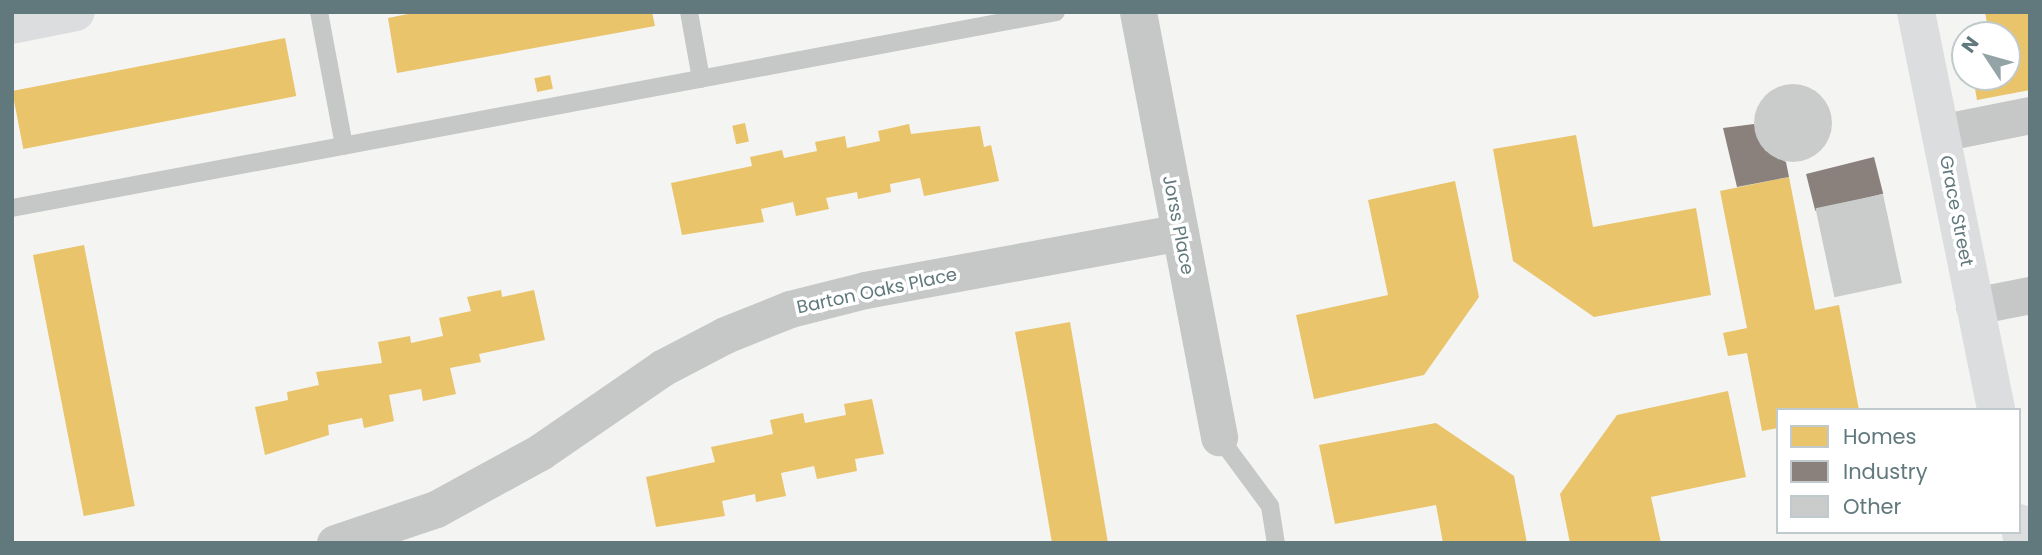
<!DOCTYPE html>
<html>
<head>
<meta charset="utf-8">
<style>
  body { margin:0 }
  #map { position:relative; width:2042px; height:555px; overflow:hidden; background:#f4f4f3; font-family:Poppins,sans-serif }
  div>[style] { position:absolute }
  .homes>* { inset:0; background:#e9c46a; transform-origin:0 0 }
  .industry>* { inset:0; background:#8a817c; transform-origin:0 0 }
  .building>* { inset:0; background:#cacccc; transform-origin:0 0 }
  .round { border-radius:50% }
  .lane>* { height:18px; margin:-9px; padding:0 9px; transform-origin:9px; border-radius:9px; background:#c6c8c8 }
  .street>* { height:37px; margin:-18.5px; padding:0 18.5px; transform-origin:18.5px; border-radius:18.5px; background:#c6c8c8 }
  .secondary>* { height:38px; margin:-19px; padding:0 19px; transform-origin:19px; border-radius:19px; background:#dcddde }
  span { translate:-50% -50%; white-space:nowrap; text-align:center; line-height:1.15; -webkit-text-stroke:7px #fff; paint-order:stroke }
  .street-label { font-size:18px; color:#61797c }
  .frame { position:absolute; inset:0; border:14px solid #61797c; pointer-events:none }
  .legend { position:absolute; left:1776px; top:408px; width:245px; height:126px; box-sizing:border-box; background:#fff; border:2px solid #c0c9cb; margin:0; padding:9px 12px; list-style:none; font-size:21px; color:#61797c }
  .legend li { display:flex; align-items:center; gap:14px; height:35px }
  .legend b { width:35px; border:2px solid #c0c9cb }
  .north { position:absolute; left:1951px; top:21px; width:70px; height:70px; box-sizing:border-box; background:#fff; border:2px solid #c0c9cb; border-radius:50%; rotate:306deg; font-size:19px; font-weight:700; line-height:28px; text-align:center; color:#61797c }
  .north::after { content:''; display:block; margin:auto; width:24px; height:32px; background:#94a4a6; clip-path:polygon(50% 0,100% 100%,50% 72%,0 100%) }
</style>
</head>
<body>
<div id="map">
  <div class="homes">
    <div style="clip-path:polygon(418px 12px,652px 12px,655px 26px,397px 73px,388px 18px)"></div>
    <div style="clip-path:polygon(1985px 12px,2030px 12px,2030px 90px,1977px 100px,1973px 77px,2007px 77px,2007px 35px,1989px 35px)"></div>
    <div style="left:285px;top:38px;width:59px;height:278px;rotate:79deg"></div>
    <div style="left:550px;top:75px;width:14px;height:16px;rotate:78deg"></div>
    <div style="left:745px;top:123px;width:19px;height:13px;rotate:78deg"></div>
    <div style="clip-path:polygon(909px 124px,911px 134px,980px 126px,984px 147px,991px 145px,999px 181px,924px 196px,920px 178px,890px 184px,891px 192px,858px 199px,857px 192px,826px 198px,829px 209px,796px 216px,793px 202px,761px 209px,764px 222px,682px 235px,671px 183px,752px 166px,750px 157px,782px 150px,784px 158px,817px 151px,815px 142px,845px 136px,847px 148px,880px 141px,878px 131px)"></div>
    <div style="clip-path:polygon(1576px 135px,1593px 227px,1696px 208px,1711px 295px,1594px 317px,1513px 261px,1493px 149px)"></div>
    <div style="clip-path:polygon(1789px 177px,1815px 310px,1839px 305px,1859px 410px,1778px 410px,1778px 428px,1762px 431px,1747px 353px,1728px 356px,1723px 333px,1747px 328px,1720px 191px)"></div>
    <div style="clip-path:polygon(1455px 181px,1479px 297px,1424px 375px,1314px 399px,1296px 315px,1388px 295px,1368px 200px)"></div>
    <div style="left:84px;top:245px;width:266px;height:52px;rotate:79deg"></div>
    <div style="clip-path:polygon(501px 290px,502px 297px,534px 290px,545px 340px,479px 354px,481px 362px,450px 368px,456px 394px,423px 401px,421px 389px,389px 395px,394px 421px,364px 428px,362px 418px,328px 425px,329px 435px,265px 455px,255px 407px,288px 400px,287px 392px,319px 385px,316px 372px,382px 363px,378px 342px,410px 336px,411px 343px,443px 336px,439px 318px,471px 311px,467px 297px)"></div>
    <div style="clip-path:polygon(1070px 322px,1087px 420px,1108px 543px,1052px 543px,1027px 397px,1015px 332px)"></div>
    <div style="clip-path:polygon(1728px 391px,1746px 477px,1651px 497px,1661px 543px,1570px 543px,1560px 494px,1617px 415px)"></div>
    <div style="clip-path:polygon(872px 399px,884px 454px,855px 459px,857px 471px,817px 479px,814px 466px,781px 473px,786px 496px,756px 502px,755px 494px,722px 501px,725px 516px,656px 527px,646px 477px,715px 462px,711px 447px,773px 434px,770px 420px,803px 413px,805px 423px,846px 415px,844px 404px)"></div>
    <div style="clip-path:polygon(1436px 423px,1514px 476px,1527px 543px,1443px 543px,1436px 505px,1335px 524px,1319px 445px)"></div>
  </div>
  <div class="industry">
    <div style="clip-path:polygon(1754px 124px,1765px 150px,1786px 162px,1789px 177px,1737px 187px,1723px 128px)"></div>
    <div style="left:1874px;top:157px;width:38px;height:70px;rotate:76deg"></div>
  </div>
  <div class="building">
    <div class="round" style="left:1754px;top:84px;width:78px;height:78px"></div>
    <div style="left:1883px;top:194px;width:91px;height:69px;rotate:78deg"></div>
  </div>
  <div class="lane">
    <div style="left:319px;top:12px;width:136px;rotate:79.4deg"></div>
    <div style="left:689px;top:12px;width:68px;rotate:79.8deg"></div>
    <div style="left:12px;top:208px;width:1062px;rotate:-10.63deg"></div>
    <div style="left:1219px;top:437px;width:86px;rotate:53.5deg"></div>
    <div style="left:1270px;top:506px;width:37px;rotate:81deg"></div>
  </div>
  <div class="street">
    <div style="left:1138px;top:12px;width:433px;rotate:79.2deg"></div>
    <div style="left:1940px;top:133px;width:92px;rotate:-11.3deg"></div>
    <div style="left:1974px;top:306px;width:57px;rotate:-11.1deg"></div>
    <div style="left:335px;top:543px;width:107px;rotate:-18.6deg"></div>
    <div style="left:436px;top:509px;width:119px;rotate:-28.7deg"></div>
    <div style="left:540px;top:452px;width:148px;rotate:-34.5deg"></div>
    <div style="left:662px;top:368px;width:71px;rotate:-27.6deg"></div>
    <div style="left:725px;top:335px;width:70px;rotate:-21.8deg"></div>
    <div style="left:790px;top:309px;width:77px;rotate:-14.2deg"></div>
    <div style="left:865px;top:290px;width:320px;rotate:-10.4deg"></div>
  </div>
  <div class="secondary">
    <div style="left:1916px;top:12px;width:406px;rotate:78.6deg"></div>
    <div style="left:12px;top:25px;width:65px;rotate:-11.5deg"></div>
    <div style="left:2019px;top:523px;width:20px;rotate:79deg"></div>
  </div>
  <div class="street-label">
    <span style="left:1956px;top:211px;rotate:79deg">Grace Street</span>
    <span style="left:1178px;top:225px;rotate:79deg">Jorss Place</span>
    <span style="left:877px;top:291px;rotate:-12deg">Barton Oaks Place</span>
  </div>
  <div class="frame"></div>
  <ul class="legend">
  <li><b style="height:19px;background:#e9c46a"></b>Homes</li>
  <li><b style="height:19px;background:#8a817c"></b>Industry</li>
  <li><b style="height:19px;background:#cacccc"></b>Other</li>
  </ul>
  <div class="north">N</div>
</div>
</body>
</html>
